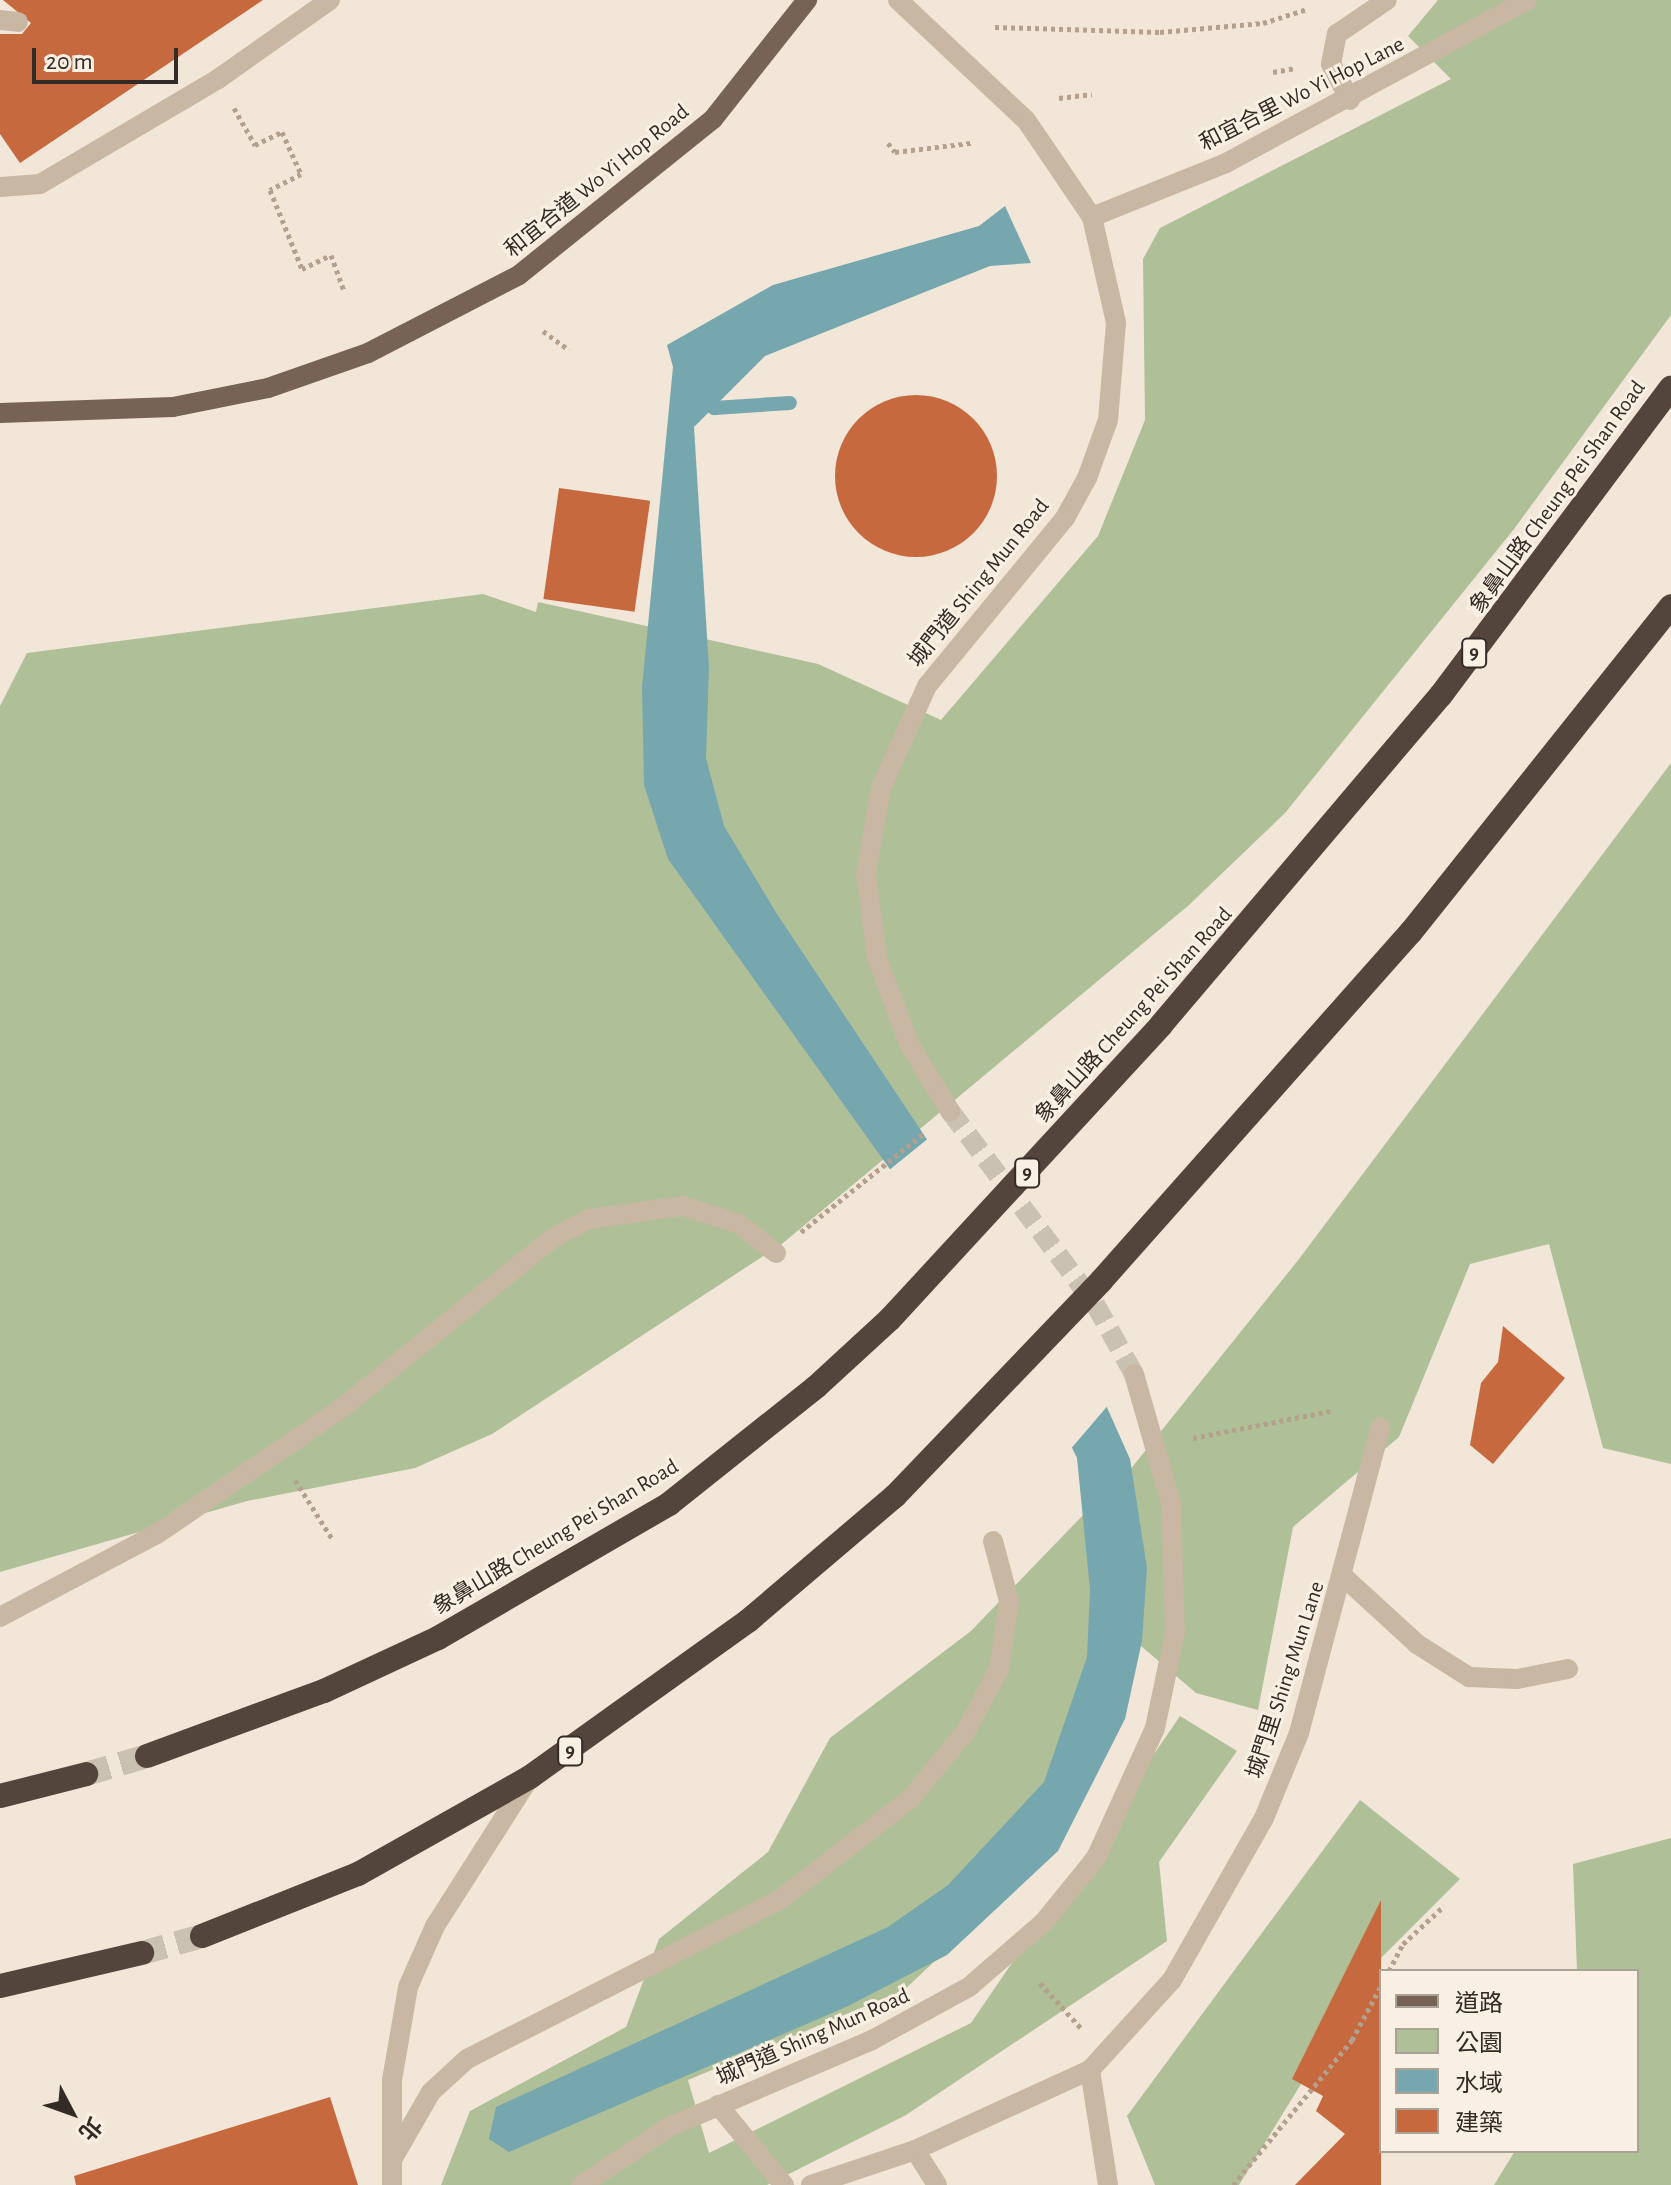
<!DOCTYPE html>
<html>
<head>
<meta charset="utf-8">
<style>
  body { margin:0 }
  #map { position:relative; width:1671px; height:2185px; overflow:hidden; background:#f1e6d7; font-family:"Alegreya Sans","Noto Sans TC",sans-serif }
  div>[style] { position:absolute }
  .green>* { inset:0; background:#afbf97 }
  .water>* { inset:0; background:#76a7ae }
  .pier>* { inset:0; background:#f1e6d7 }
  .stream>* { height:14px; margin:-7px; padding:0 7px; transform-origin:7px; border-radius:7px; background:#76a7ae }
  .building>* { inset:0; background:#c7693f; transform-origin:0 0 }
  .round { border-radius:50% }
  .street-tunnel>* { height:20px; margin-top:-10px; transform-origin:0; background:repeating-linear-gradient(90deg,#cbc1b3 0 20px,transparent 0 30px) }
  .highway-tunnel>* { height:24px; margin-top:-12px; transform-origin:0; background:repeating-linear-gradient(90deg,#cbc1b3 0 24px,transparent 0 36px) }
  .path>* { height:5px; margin-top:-2.5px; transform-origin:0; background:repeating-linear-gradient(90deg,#b4a18d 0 4px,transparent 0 8px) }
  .lane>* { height:20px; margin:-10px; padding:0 10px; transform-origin:10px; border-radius:10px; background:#c8b7a3 }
  .street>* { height:20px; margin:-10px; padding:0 10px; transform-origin:10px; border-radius:10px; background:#c8b7a3 }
  .primary>* { height:20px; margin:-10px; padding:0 10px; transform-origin:10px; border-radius:10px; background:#766356 }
  .highway>* { height:24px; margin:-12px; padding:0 12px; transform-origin:12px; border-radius:12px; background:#54453c }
  .highway-bridge>* { height:24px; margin:-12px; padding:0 12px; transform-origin:12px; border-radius:12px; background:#54453c }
  span { translate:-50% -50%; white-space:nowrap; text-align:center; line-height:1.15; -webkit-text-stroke:6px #f9f0e3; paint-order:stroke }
  .shield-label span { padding:2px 6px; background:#f9f0e3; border:2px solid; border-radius:6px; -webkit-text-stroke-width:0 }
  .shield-label { font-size:20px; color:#332b25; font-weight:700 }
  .street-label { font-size:22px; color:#332b25 }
  .legend { position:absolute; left:1379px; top:1969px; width:260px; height:184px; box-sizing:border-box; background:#f9f0e3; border:2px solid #aaa197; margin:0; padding:10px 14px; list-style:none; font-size:24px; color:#332b25 }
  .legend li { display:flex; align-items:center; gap:16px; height:40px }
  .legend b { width:40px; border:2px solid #aaa197 }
  .north { position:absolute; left:32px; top:2073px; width:80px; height:80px; -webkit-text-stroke:6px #f9f0e3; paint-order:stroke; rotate:131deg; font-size:22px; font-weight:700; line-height:32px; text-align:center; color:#332b25 }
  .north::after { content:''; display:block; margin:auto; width:28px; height:36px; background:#332b25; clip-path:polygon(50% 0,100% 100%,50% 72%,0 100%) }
  .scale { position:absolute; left:32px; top:48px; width:146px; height:36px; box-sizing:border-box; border:4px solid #332b25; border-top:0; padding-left:10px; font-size:24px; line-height:28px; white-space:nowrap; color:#332b25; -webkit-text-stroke:6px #f9f0e3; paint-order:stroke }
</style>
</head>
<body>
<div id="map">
  <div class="green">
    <div style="clip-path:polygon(1438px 0,1671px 0,1671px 315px,1514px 529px,1285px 813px,1189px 905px,783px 1243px,492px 1434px,415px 1468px,247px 1501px,0 1572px,0 706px,27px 653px,483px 594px,536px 612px,538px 602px,818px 664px,941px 720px,1098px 536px,1145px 420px,1143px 259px,1160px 228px,1451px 79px,1408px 36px)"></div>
    <div style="clip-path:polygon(1671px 763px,1671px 1464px,1603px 1448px,1549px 1244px,1470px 1264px,1399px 1437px,1293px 1527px,1258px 1710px,1196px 1693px,1127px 1634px,1030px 1872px,904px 1990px,688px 2080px,709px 2153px,971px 2023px,1180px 1716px,1237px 1751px,1159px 1862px,1167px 1941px,906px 2115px,767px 2185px,441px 2185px,470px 2111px,626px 2027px,659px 1939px,768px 1852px,830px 1738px,971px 1631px,1086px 1512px,1089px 1521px,1299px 1259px)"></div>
    <div style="clip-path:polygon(1360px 1800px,1460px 1879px,1374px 1965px,1239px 2185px,1155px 2185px,1127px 2116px)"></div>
    <div style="clip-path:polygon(1671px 1838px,1671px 2185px,1494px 2185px,1515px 2151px,1637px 2151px,1637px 1971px,1577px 1971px,1573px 1864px)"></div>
  </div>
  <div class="water">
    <div style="clip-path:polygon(1005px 206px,1031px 263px,990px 266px,765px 356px,694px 427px,709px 668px,706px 758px,724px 826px,777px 914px,926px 1138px,1076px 1338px,1130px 1459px,1147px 1568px,1142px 1641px,1125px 1719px,1058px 1851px,947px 1955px,846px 2007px,509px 2152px,489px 2139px,496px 2107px,888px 1927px,948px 1885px,1044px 1782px,1087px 1657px,1090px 1589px,1077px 1458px,1035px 1372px,668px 859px,644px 785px,642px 687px,673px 367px,667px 345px,773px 285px,979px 226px)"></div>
  </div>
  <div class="pier">
    <div style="clip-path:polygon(930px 1137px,1080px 1335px,1110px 1403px,1069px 1451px,1032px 1374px,888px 1171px)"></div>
  </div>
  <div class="stream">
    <div style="left:702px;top:395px;width:18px;rotate:47deg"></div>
    <div style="left:714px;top:408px;width:76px;rotate:-3.8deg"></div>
  </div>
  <div class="building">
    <div style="clip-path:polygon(3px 0,263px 0,20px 163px,0 134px,0 34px,22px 34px,31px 23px)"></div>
    <div class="round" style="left:835px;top:395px;width:162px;height:162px"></div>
    <div style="left:559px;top:488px;width:92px;height:112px;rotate:8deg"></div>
    <div style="clip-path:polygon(1503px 1326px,1565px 1378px,1493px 1464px,1470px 1445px,1481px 1383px,1498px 1362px)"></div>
    <div style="clip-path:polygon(1381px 1900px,1381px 2185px,1295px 2185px,1345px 2134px,1316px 2111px,1323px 2096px,1292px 2079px)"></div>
    <div style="clip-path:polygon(330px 2097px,358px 2185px,76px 2185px,74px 2176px)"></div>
  </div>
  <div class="street-tunnel">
    <div style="left:950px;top:1111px;width:241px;rotate:53.1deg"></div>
    <div style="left:1095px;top:1304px;width:80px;rotate:60.9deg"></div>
  </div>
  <div class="highway-tunnel">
    <div style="left:86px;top:1774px;width:64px;rotate:-16.4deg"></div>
    <div style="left:142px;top:1953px;width:62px;rotate:-15.8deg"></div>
  </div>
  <div class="path">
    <div style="left:995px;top:27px;width:165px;rotate:1.7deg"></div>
    <div style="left:1160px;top:32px;width:103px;rotate:-5deg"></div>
    <div style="left:1263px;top:23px;width:46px;rotate:-17.7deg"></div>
    <div style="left:1273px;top:72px;width:23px;rotate:-10deg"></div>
    <div style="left:1059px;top:98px;width:33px;rotate:-7deg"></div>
    <div style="left:234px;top:108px;width:43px;rotate:60.4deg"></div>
    <div style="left:255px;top:145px;width:30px;rotate:-26deg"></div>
    <div style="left:282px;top:132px;width:46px;rotate:65.7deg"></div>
    <div style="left:301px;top:174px;width:35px;rotate:153deg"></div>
    <div style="left:270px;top:190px;width:85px;rotate:67.9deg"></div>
    <div style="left:302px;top:269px;width:32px;rotate:-26deg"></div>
    <div style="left:331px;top:255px;width:37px;rotate:70deg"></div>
    <div style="left:888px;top:143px;width:11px;rotate:52deg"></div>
    <div style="left:895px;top:152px;width:77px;rotate:-6.8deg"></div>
    <div style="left:543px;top:331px;width:32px;rotate:36deg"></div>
    <div style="left:801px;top:1232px;width:158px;rotate:-38.8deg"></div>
    <div style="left:1193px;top:1438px;width:140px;rotate:-11.1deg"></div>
    <div style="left:295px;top:1480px;width:71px;rotate:57.7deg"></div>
    <div style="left:1389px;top:1971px;width:30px;rotate:-63deg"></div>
    <div style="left:1403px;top:1944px;width:56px;rotate:-42.8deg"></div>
    <div style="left:1040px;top:1983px;width:61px;rotate:47.7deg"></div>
    <div style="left:1233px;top:2185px;width:188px;rotate:-50.6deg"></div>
    <div style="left:1352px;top:2040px;width:61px;rotate:-61.8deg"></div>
  </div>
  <div class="lane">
    <div style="left:0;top:20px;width:18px;rotate:6deg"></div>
    <div style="left:1350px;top:100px;width:41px;rotate:-117.8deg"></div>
    <div style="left:1331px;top:64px;width:31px;rotate:-79deg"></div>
    <div style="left:1337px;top:34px;width:60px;rotate:-34.2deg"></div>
    <div style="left:0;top:187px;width:40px;rotate:-4.3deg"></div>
    <div style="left:40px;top:184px;width:207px;rotate:-30.5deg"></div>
    <div style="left:218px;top:79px;width:137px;rotate:-35.2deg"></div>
    <div style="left:1345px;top:1578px;width:98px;rotate:42.5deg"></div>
    <div style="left:1417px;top:1644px;width:62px;rotate:32.4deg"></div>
    <div style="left:1469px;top:1677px;width:48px;rotate:2.4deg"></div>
    <div style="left:1517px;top:1679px;width:52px;rotate:-11.1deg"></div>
    <div style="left:0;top:1617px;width:178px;rotate:-27.9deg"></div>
    <div style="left:157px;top:1534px;width:224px;rotate:-34.3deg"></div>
    <div style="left:342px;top:1408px;width:272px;rotate:-38.9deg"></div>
    <div style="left:554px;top:1237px;width:39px;rotate:-27deg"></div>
    <div style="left:589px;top:1219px;width:95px;rotate:-7.9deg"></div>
    <div style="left:683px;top:1206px;width:59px;rotate:17.8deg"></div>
    <div style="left:739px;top:1224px;width:47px;rotate:38.1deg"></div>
    <div style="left:915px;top:2150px;width:41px;rotate:57.8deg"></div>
    <div style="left:393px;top:2158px;width:76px;rotate:-60.1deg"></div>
    <div style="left:431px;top:2092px;width:49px;rotate:-42.5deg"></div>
    <div style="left:467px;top:2059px;width:352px;rotate:-27deg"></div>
    <div style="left:781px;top:1899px;width:163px;rotate:-37.8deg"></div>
    <div style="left:910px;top:1799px;width:88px;rotate:-50.5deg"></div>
    <div style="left:966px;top:1731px;width:70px;rotate:-62deg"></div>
    <div style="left:999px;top:1669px;width:69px;rotate:-81.6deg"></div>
    <div style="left:1009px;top:1601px;width:62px;rotate:-104.9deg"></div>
    <div style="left:392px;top:2185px;width:105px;rotate:-90deg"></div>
    <div style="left:392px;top:2080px;width:94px;rotate:-80.2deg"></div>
    <div style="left:408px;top:1987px;width:67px;rotate:-66.1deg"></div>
    <div style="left:435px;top:1926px;width:177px;rotate:-57.5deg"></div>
  </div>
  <div class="street">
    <div style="left:898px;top:0;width:175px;rotate:43.2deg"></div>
    <div style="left:1026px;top:120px;width:117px;rotate:55.8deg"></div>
    <div style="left:1092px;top:217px;width:109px;rotate:77.2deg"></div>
    <div style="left:1116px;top:323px;width:97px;rotate:94.7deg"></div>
    <div style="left:1108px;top:420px;width:62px;rotate:109.9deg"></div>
    <div style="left:1087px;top:478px;width:46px;rotate:118.8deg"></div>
    <div style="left:1065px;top:518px;width:217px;rotate:129.4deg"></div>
    <div style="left:927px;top:686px;width:112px;rotate:114.3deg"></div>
    <div style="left:881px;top:788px;width:86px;rotate:100deg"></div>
    <div style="left:866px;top:873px;width:86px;rotate:82.6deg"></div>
    <div style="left:877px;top:958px;width:92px;rotate:69.6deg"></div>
    <div style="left:909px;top:1044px;width:79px;rotate:58.5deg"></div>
    <div style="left:1092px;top:217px;width:144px;rotate:-21.9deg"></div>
    <div style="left:1226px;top:163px;width:342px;rotate:-28.4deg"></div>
    <div style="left:1090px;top:2070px;width:116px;rotate:81.1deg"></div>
    <div style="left:718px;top:2105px;width:104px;rotate:50.5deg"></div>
    <div style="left:581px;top:2185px;width:105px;rotate:-33.4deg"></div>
    <div style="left:669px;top:2127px;width:221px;rotate:-23.2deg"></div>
    <div style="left:872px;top:2040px;width:111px;rotate:-28.7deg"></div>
    <div style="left:969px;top:1987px;width:98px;rotate:-40.9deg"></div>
    <div style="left:1043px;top:1923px;width:84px;rotate:-50.8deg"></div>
    <div style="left:1096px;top:1858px;width:143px;rotate:-65.6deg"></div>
    <div style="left:1155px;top:1728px;width:98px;rotate:-78.2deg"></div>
    <div style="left:1175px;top:1632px;width:129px;rotate:-91.8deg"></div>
    <div style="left:1171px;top:1503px;width:134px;rotate:-106deg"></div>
    <div style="left:811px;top:2185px;width:110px;rotate:-18.6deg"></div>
    <div style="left:915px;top:2150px;width:192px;rotate:-24.6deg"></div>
    <div style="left:1090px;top:2070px;width:122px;rotate:-47.7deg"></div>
    <div style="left:1172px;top:1980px;width:186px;rotate:-60.4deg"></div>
    <div style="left:1264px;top:1818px;width:92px;rotate:-67.6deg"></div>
    <div style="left:1299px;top:1733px;width:316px;rotate:-75.1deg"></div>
  </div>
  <div class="primary">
    <div style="left:0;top:413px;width:173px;rotate:-2deg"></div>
    <div style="left:173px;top:407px;width:97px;rotate:-11.3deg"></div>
    <div style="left:268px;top:388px;width:106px;rotate:-19.3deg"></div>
    <div style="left:368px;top:353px;width:170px;rotate:-27.3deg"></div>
    <div style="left:519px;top:275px;width:249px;rotate:-38.8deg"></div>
    <div style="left:713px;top:119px;width:152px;rotate:-51.7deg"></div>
  </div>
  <div class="highway">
    <div style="left:1161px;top:1025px;width:433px;rotate:-49.7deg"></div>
    <div style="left:1441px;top:695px;width:384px;rotate:-53.2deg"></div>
    <div style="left:1101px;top:1281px;width:467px;rotate:-48.4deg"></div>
    <div style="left:1411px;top:932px;width:417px;rotate:-51.4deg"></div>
    <div style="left:147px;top:1756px;width:189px;rotate:-20.2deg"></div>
    <div style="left:324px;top:1691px;width:126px;rotate:-24.9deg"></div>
    <div style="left:438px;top:1638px;width:267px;rotate:-30.1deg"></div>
    <div style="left:669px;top:1504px;width:188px;rotate:-38.5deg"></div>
    <div style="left:0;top:1796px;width:89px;rotate:-14.3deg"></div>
    <div style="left:202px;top:1936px;width:168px;rotate:-21.7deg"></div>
    <div style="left:358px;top:1874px;width:197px;rotate:-29.4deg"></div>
    <div style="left:530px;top:1777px;width:268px;rotate:-35.6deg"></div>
    <div style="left:748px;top:1621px;width:193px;rotate:-40.4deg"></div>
    <div style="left:0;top:1986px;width:146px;rotate:-13.1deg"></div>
  </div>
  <div class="highway-bridge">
    <div style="left:816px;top:1387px;width:100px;rotate:-42.6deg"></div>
    <div style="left:890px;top:1319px;width:400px;rotate:-47.3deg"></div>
    <div style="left:895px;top:1496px;width:298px;rotate:-46.2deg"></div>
  </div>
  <div class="shield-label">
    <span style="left:1474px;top:653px">9</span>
    <span style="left:1027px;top:1173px">9</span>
    <span style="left:570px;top:1751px">9</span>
  </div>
  <div class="street-label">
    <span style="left:1302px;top:94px;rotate:-27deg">和宜合里 Wo Yi Hop Lane</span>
    <span style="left:597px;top:181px;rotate:-39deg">和宜合道 Wo Yi Hop Road</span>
    <span style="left:1558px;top:497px;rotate:-54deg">象鼻山路 Cheung Pei Shan Road</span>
    <span style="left:979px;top:583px;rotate:-51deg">城門道 Shing Mun Road</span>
    <span style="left:1134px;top:1015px;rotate:-48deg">象鼻山路 Cheung Pei Shan Road</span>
    <span style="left:556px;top:1537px;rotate:-31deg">象鼻山路 Cheung Pei Shan Road</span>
    <span style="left:1286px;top:1680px;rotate:-72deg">城門里 Shing Mun Lane</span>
    <span style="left:813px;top:2037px;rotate:-24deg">城門道 Shing Mun Road</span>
  </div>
  <ul class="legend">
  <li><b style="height:10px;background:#766356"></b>道路</li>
  <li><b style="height:22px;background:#afbf97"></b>公園</li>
  <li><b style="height:22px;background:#76a7ae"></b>水域</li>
  <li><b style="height:22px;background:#c7693f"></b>建築</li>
  </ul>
  <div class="north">北</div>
  <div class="scale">20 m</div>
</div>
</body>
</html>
